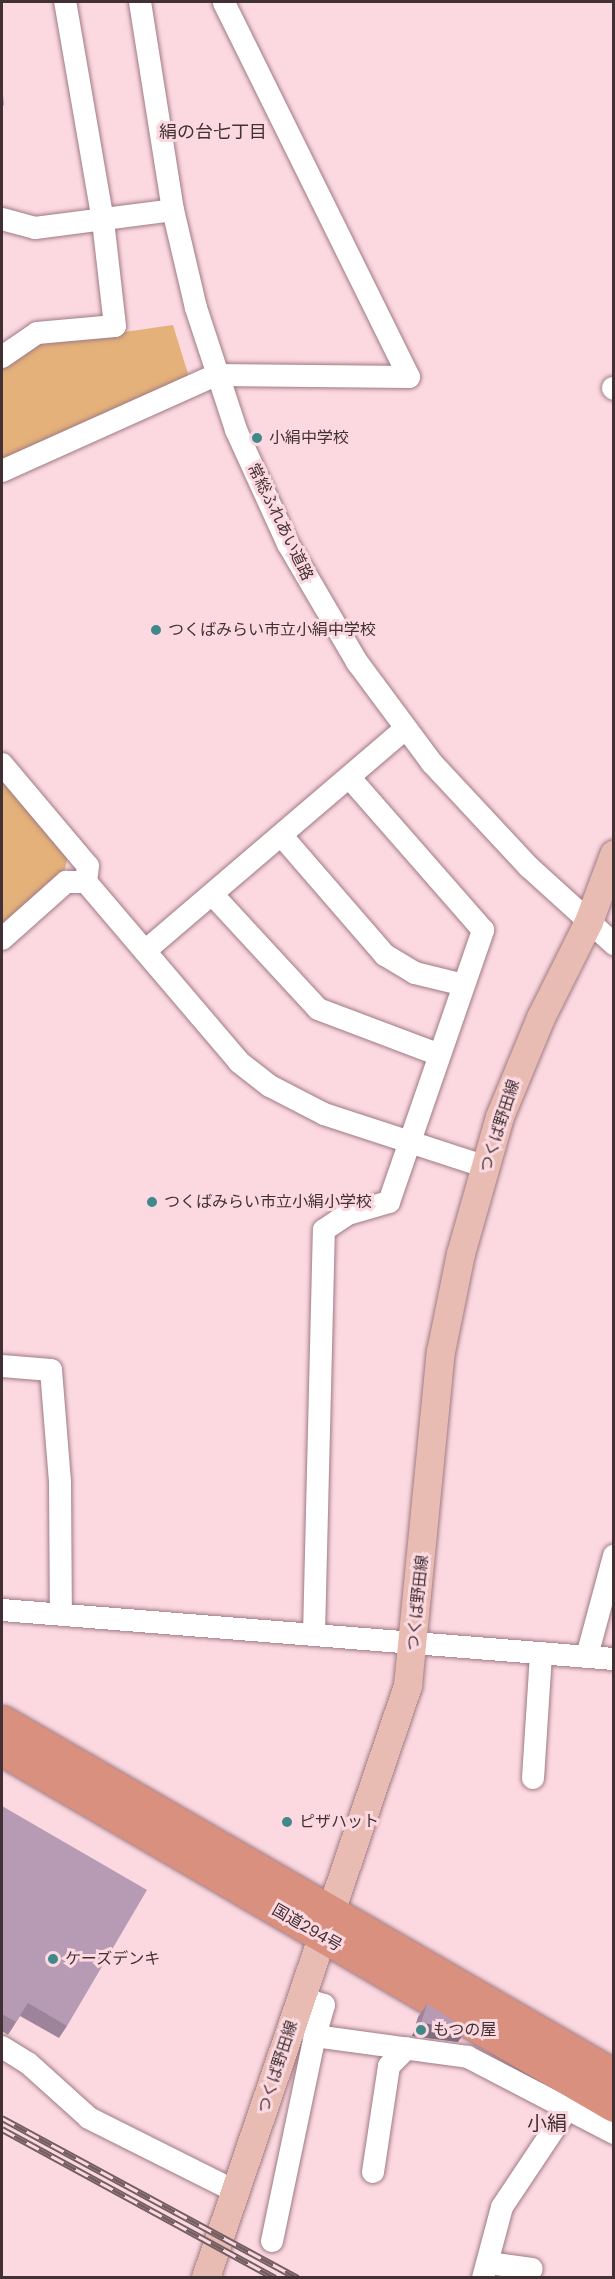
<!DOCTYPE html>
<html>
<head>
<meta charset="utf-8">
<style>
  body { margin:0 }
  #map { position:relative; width:615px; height:2279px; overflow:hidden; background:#fcd9e1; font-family:Poppins,"Noto Sans JP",sans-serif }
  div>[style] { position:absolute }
  .green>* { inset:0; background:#e4b17a }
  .roads { filter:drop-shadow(0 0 2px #a07a83) drop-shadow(0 0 2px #a07a83) }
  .minor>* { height:22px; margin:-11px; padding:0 11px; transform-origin:11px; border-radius:11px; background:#fff }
  .major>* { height:28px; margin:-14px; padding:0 14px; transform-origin:14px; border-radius:14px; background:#e8bcb2 }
  .highway>* { height:33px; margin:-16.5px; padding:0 16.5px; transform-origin:16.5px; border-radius:16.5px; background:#d9907e }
  .rail>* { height:7px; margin-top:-3.5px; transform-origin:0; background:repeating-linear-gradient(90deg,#fcd9e1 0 14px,#755f64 0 28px); box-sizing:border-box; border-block:2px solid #755f64 }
  .wall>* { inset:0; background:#9d849a }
  .shaded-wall>* { inset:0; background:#806c7d }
  .building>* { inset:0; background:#b79ab3 }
  .dots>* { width:16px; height:16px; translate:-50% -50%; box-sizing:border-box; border:3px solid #fcd9e1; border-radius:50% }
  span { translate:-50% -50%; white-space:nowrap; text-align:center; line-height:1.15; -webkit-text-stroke:6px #fcd9e1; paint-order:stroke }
  .poi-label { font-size:16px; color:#413135 }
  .left { translate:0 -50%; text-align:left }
  .street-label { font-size:16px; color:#413135 }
  .neighbourhood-label { font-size:18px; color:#413135 }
  .quarter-label { font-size:20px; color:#413135 }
  .frame { position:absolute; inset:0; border:3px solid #413135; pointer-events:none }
</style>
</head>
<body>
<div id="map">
  <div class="green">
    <div style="clip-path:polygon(173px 325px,189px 377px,2px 459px,2px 369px,19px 351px,33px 345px)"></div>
    <div style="clip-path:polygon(2px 779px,68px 855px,65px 869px,2px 924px)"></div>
  </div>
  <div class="roads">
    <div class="minor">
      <div style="left:140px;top:2px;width:211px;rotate:81deg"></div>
      <div style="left:173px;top:210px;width:101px;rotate:76.8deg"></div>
      <div style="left:196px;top:308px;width:128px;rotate:71.8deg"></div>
      <div style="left:236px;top:430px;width:125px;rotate:65.5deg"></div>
      <div style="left:288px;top:544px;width:137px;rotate:59.7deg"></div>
      <div style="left:357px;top:662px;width:126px;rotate:53.4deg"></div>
      <div style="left:432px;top:763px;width:142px;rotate:47deg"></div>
      <div style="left:529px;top:867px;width:115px;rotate:42.2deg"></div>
      <div style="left:2px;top:219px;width:34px;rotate:15deg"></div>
      <div style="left:35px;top:228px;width:139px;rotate:-7.4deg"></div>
      <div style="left:2px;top:357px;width:42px;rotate:-34.4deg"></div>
      <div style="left:37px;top:333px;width:78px;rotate:-5.1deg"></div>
      <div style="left:115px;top:326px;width:106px;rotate:-96.5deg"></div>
      <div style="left:103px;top:221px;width:222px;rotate:-99.8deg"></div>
      <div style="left:613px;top:388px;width:1px;rotate:45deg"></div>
      <div style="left:2px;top:471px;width:235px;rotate:-24.2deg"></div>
      <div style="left:216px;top:375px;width:193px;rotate:0.6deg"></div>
      <div style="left:409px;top:377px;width:418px;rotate:-116.3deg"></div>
      <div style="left:2px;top:764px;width:133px;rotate:49.9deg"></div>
      <div style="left:88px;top:866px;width:16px;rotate:97deg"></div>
      <div style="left:86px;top:882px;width:236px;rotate:49.6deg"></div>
      <div style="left:239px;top:1062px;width:39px;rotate:38deg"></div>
      <div style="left:270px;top:1086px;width:61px;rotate:27.4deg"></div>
      <div style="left:324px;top:1114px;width:170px;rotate:18.1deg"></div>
      <div style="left:281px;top:835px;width:159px;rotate:49.1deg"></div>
      <div style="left:385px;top:955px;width:35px;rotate:31deg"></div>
      <div style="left:415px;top:973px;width:50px;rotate:13.8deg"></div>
      <div style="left:212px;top:894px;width:156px;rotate:47.3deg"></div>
      <div style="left:318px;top:1009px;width:127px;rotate:20.7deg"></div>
      <div style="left:2px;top:939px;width:86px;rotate:-41.7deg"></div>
      <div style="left:66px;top:882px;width:20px"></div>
      <div style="left:145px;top:951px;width:342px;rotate:-40.5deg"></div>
      <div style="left:2px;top:1366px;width:49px;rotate:4.7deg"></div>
      <div style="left:51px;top:1370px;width:113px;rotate:85.4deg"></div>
      <div style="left:60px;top:1483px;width:131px;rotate:89.6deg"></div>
      <div style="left:2px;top:1610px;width:614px;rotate:4.58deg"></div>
      <div style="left:314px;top:1634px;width:404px;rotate:-88.6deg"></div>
      <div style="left:324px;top:1230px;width:29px;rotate:-34deg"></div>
      <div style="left:348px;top:1214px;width:43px;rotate:-16.3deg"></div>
      <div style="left:389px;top:1202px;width:288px;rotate:-70.9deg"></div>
      <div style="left:483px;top:930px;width:203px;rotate:-131.2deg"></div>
      <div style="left:587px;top:1656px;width:104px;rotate:-74.9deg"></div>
      <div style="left:533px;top:1778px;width:125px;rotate:-86.3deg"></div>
      <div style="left:301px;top:1998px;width:24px;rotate:17deg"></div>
      <div style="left:324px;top:2005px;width:32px;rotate:106deg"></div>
      <div style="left:2px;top:2047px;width:31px;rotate:32deg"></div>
      <div style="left:28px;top:2063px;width:82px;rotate:42deg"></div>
      <div style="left:89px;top:2118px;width:165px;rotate:26.6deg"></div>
      <div style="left:373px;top:2172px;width:107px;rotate:-81.4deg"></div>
      <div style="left:389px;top:2066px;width:25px;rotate:-45deg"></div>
      <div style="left:272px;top:2241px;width:209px;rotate:-78.2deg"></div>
      <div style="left:315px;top:2036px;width:154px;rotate:7.8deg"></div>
      <div style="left:468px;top:2057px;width:165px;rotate:27.5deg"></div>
      <div style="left:488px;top:2263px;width:44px;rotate:7.8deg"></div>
      <div style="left:483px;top:2278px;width:73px;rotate:-75deg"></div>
      <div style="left:502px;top:2207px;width:119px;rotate:-56.3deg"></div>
    </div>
    <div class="major">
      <div style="left:206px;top:2278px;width:626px;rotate:-71.16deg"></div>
      <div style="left:408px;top:1686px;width:336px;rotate:-84.4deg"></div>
      <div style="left:441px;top:1352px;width:100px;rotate:-78.5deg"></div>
      <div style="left:461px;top:1254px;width:142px;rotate:-74.1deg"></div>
      <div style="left:500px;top:1117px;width:107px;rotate:-67.5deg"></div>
      <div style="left:541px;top:1018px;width:107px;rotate:-63.4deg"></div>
      <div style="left:589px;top:922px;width:72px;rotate:-69.5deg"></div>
    </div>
    <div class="highway">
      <div style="left:2px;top:1722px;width:707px;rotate:30.05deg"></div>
      <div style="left:2px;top:1749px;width:708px;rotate:30.19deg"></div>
    </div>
  </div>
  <div class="rail">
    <div style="left:2px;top:2118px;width:336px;rotate:28.4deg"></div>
    <div style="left:2px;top:2129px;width:311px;rotate:28.6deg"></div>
  </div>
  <div class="wall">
    <div style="clip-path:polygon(2px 1806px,67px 2026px,59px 2038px,20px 2016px,8px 2035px,2px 2031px)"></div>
    <div style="clip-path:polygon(427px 2004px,458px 2042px,412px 2036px,418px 2017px)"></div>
  </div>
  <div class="shaded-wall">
    <div style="clip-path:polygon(421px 2023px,467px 2029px,458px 2042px,412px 2036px)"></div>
  </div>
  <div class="building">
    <div style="clip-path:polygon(2px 94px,3px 94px,4px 105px,2px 106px)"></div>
    <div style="clip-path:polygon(2px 1806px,147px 1890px,67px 2026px,28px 2003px,16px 2022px,2px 2014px)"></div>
    <div style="clip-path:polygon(427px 2004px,467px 2029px,421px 2023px)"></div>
  </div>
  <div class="dots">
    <div style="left:257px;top:438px;background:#40888a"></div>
    <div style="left:156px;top:630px;background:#40888a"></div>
    <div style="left:152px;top:1202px;background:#40888a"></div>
    <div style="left:287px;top:1822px;background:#40888a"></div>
    <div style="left:53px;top:1959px;background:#40888a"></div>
    <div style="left:421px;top:2030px;background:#40888a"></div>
  </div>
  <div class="poi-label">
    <span class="left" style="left:269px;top:438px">小絹中学校</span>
    <span class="left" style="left:168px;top:630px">つくばみらい市立小絹中学校</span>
    <span class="left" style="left:164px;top:1202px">つくばみらい市立小絹小学校</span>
    <span class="left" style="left:299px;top:1822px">ピザハット</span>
    <span class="left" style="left:65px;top:1959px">ケーズデンキ</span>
    <span class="left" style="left:433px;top:2030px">もつの屋</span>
  </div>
  <div class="street-label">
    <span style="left:280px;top:522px;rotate:64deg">常総ふれあい道路</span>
    <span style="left:500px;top:1126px;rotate:-72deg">つくば野田線</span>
    <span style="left:418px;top:1603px;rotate:-84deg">つくば野田線</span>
    <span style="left:307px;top:1928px;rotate:30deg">国道294号</span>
    <span style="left:278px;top:2067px;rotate:-72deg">つくば野田線</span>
  </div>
  <div class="neighbourhood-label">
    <span style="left:213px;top:132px">絹の台七丁目</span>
  </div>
  <div class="quarter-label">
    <span style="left:547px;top:2123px">小絹</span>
  </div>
  <div class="frame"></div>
</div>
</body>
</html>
